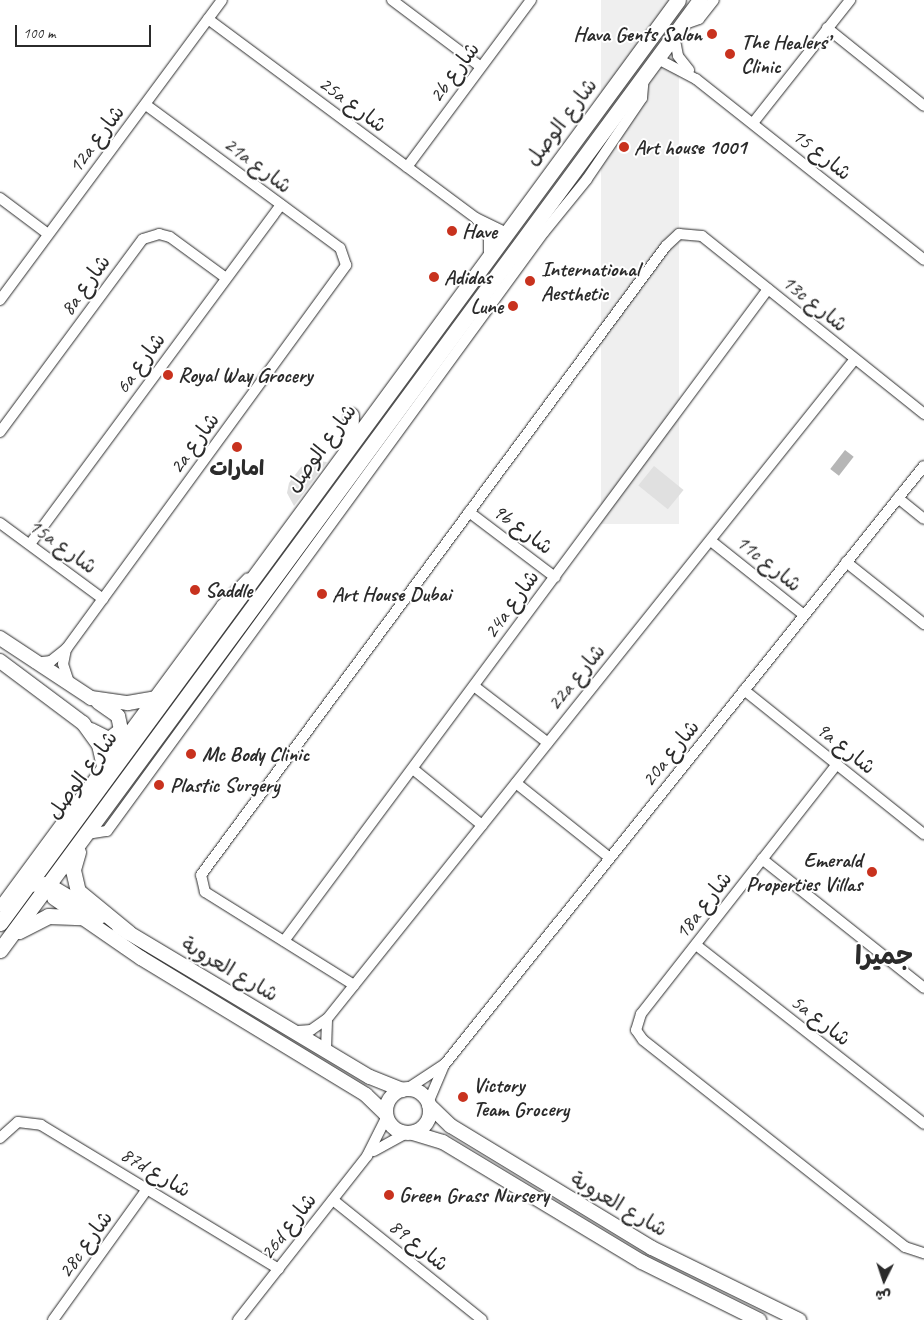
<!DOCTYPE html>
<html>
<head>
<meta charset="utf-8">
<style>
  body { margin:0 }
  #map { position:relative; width:924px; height:1320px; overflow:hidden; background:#fff; font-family:Caveat,"Playpen Sans Arabic",sans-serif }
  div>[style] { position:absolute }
  .built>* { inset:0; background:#efefef; transform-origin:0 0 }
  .green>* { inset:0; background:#e0e0e0; transform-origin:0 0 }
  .water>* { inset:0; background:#b6b6b6; transform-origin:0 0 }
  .roads { filter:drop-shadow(0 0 1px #2b2b2b) drop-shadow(0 0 1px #2b2b2b) }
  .street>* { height:10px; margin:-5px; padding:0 5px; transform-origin:5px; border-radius:5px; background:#fff }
  .secondary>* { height:14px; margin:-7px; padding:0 7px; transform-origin:7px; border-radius:7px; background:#fff }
  .secondary>.ring { margin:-7px; padding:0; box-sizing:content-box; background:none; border:14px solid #fff; border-radius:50% }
  .primary>* { height:15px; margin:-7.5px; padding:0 7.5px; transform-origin:7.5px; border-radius:7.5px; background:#fff }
  .dots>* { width:14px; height:14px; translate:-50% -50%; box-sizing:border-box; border:2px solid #fff; border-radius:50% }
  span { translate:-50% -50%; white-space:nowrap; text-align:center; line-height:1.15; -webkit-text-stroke:4px #fff; paint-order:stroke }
  .poi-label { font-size:21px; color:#2b2b2b; font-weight:700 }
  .right { translate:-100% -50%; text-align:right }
  .left { translate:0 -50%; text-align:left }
  .street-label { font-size:21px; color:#2b2b2b }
  .district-label { font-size:26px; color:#2b2b2b; font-weight:700 }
  .north { position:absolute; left:859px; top:1255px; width:50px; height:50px; -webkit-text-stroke:4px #fff; paint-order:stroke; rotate:184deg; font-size:14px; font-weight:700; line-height:20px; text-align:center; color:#2b2b2b }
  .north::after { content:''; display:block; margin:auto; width:18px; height:22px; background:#2b2b2b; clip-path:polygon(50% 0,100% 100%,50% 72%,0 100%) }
  .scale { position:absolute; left:15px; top:25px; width:136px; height:22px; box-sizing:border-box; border:2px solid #2b2b2b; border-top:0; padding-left:6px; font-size:15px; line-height:18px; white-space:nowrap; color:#2b2b2b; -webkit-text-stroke:4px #fff; paint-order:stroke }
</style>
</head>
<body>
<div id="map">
  <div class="built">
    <div style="left:601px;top:0;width:78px;height:524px"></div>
  </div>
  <div class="green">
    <div style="clip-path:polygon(318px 461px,327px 462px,294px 506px,287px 493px,289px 483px,301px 467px)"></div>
    <div style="left:654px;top:466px;width:38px;height:25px;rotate:39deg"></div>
  </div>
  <div class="water">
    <div style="left:845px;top:450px;width:11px;height:24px;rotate:38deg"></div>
  </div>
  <div class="roads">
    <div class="street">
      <div style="left:392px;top:0;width:111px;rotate:37deg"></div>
      <div style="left:208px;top:19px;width:334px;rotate:36.6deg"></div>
      <div style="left:476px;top:218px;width:23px;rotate:56deg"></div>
      <div style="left:489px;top:237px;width:19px;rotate:90deg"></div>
      <div style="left:682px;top:25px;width:18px;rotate:-19deg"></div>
      <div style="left:699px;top:19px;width:24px;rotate:-52deg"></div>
      <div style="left:827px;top:28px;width:124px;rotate:38.8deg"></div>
      <div style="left:674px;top:35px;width:21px;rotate:79deg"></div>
      <div style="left:678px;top:56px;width:18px;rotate:52deg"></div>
      <div style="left:658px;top:59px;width:43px;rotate:27.8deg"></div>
      <div style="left:696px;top:79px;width:291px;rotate:38.4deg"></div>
      <div style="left:753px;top:123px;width:157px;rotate:-51.7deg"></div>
      <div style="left:407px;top:167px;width:208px;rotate:-53.4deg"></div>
      <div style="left:0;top:198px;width:60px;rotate:36.9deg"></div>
      <div style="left:478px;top:219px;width:32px;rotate:26deg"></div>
      <div style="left:0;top:300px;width:373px;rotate:-53.5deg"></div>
      <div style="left:0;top:432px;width:240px;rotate:-53.5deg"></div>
      <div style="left:143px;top:239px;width:17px;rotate:-17deg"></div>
      <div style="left:159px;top:234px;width:11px;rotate:15deg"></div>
      <div style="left:170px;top:237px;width:69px;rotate:36.2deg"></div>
      <div style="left:898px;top:498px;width:33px;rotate:39deg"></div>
      <div style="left:469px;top:512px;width:108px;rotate:37.1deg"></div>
      <div style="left:0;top:523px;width:128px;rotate:36.4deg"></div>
      <div style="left:711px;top:541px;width:119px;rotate:38.5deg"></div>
      <div style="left:30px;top:544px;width:422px;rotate:-53.5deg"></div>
      <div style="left:846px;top:562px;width:100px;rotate:38.5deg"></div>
      <div style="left:66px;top:649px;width:15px;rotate:101deg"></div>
      <div style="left:63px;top:664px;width:20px;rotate:72deg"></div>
      <div style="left:35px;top:663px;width:16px;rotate:-7deg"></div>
      <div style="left:51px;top:661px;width:21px;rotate:-39deg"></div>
      <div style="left:67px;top:648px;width:474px;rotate:-53.9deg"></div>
      <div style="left:346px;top:265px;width:18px;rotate:-109deg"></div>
      <div style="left:340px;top:248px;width:242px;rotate:-143.6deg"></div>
      <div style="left:474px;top:686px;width:93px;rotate:37.6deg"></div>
      <div style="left:744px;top:690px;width:231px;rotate:38.7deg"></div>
      <div style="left:837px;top:764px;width:318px;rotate:128.1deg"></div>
      <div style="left:641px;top:1014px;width:17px;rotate:107deg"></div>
      <div style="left:636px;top:1030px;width:12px;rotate:55deg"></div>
      <div style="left:643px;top:1040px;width:334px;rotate:38.3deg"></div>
      <div style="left:905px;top:1247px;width:20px;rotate:18deg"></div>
      <div style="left:413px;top:769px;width:89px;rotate:39.1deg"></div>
      <div style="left:516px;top:783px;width:120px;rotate:38.6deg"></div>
      <div style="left:87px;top:834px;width:20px;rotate:-9deg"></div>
      <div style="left:107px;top:831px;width:741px;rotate:-53.89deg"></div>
      <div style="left:544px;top:232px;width:68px;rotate:-50.9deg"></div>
      <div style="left:587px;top:179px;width:98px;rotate:-55.8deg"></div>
      <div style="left:642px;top:98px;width:22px;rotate:-85deg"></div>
      <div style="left:762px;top:859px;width:207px;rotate:38.5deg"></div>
      <div style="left:0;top:906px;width:374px;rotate:-53.6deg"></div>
      <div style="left:222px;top:605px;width:37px;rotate:-46deg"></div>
      <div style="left:284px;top:941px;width:812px;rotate:-53.41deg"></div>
      <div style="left:696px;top:945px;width:290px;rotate:38.1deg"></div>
      <div style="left:354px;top:985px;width:176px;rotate:-148deg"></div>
      <div style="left:205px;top:892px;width:17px;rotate:-103deg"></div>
      <div style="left:201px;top:875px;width:782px;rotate:-53.53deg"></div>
      <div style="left:666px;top:246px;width:18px;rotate:-43deg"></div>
      <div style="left:679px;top:234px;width:23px;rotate:5deg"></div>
      <div style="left:702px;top:236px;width:285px;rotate:38.7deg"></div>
      <div style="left:298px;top:1031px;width:13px;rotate:-4deg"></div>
      <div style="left:311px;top:1030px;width:19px;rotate:-35deg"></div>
      <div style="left:327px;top:1019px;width:845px;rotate:-51.34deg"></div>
      <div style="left:326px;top:1049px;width:29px;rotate:-88deg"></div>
      <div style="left:407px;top:1089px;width:45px;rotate:-33.3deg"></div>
      <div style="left:445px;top:1064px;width:766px;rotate:-51.31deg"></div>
      <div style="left:428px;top:1103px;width:39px;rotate:-67deg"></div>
      <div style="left:0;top:1138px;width:24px;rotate:-42deg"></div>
      <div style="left:18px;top:1122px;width:23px;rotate:7deg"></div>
      <div style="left:41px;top:1125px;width:278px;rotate:31.2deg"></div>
      <div style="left:374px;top:1151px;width:38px;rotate:-29deg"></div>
      <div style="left:333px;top:1200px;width:191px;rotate:38.8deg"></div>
      <div style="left:53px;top:1320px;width:161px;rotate:-54.3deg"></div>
      <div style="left:238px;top:1320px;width:209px;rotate:-51.8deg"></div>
      <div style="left:367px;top:1156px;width:42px;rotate:-63.4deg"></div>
    </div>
    <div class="secondary">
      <div style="left:0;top:638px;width:109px;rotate:33.4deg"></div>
      <div style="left:91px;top:698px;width:37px;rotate:8deg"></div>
      <div style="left:128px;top:703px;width:28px;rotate:-10deg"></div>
      <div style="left:0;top:661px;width:104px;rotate:36.8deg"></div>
      <div style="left:83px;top:723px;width:27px;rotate:54deg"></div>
      <div style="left:99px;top:745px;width:23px;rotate:77deg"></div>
      <div style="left:91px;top:730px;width:20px;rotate:27deg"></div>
      <div style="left:109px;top:739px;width:15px;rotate:-37deg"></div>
      <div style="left:121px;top:730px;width:14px;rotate:-102deg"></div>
      <div style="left:118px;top:716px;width:24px;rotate:-145deg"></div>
      <div style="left:28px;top:885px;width:19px;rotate:-3deg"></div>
      <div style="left:47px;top:884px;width:63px;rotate:30.7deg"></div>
      <div style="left:54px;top:898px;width:106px;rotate:34.6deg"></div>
      <div style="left:141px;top:958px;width:263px;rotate:31.3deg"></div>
      <div style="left:366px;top:1095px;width:28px;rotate:44deg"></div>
      <div style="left:119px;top:927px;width:292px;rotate:30.9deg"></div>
      <div style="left:370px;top:1077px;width:35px;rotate:22deg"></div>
      <div class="ring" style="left:386px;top:1089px;width:30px;height:30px"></div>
      <div style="left:429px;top:1105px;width:30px;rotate:44deg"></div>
      <div style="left:451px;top:1126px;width:235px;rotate:31.3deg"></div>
      <div style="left:652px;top:1248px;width:164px;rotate:26.1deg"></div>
      <div style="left:413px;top:1133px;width:31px;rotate:17deg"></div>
      <div style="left:443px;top:1142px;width:232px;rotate:31.1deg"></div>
      <div style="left:642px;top:1262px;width:131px;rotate:26.4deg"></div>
    </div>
    <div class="primary">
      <div style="left:350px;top:444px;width:29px;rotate:-88deg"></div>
      <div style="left:78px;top:852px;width:19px;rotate:106deg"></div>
      <div style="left:73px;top:870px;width:22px;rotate:77deg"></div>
      <div style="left:78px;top:891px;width:65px;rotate:39.4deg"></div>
      <div style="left:0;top:923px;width:1145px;rotate:-53.7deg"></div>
      <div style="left:19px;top:931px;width:33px;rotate:-27deg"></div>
      <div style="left:48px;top:916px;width:34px;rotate:2deg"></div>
      <div style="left:0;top:950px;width:1180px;rotate:-53.62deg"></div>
    </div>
  </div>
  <div class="dots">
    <div style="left:712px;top:34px;background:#c8321e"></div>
    <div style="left:730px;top:54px;background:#c8321e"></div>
    <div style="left:624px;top:147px;background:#c8321e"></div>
    <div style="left:452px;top:231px;background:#c8321e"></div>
    <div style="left:434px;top:277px;background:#c8321e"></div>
    <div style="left:530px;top:281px;background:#c8321e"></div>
    <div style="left:513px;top:306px;background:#c8321e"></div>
    <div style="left:168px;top:375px;background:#c8321e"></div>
    <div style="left:237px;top:447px;background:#c8321e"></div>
    <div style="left:195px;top:590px;background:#c8321e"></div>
    <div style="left:322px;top:594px;background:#c8321e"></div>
    <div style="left:191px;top:754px;background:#c8321e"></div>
    <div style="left:159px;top:785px;background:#c8321e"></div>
    <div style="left:872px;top:872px;background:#c8321e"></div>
    <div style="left:463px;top:1097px;background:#c8321e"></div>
    <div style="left:389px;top:1195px;background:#c8321e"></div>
  </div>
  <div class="poi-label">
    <span class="right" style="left:702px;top:34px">Hava Gents Salon</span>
    <span class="left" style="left:741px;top:54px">The Healers’<br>Clinic</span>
    <span class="left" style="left:634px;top:147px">Art house 1001</span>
    <span class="left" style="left:462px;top:231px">Have</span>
    <span class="left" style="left:541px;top:281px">International<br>Aesthetic</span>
    <span class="left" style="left:444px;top:277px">Adidas</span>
    <span class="right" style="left:503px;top:306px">Lune</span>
    <span class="left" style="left:178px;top:375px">Royal Way Grocery</span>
    <span style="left:237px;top:468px">امارات</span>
    <span class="left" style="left:205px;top:590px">Saddle</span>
    <span class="left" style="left:332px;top:594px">Art House Dubai</span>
    <span class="left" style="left:202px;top:754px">Mc Body Clinic</span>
    <span class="left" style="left:170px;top:785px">Plastic Surgery</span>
    <span class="right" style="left:862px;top:872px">Emerald<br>Properties Villas</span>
    <span class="left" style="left:473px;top:1097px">Victory<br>Team Grocery</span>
    <span class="left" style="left:399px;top:1195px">Green Grass Nursery</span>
  </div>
  <div class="street-label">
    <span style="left:454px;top:72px;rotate:-53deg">2b شارع</span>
    <span style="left:353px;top:104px;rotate:37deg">25a شارع</span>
    <span style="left:561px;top:122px;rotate:-53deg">شارع الوصل</span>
    <span style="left:96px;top:139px;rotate:-53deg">12a شارع</span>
    <span style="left:822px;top:154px;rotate:39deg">شارع 15</span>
    <span style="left:258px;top:165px;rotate:37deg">21a شارع</span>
    <span style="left:85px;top:285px;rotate:-54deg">8a شارع</span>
    <span style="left:815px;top:303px;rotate:39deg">13c شارع</span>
    <span style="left:140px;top:363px;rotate:-54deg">6a شارع</span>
    <span style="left:194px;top:443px;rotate:-54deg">2a شارع</span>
    <span style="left:321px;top:448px;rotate:-54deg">شارع الوصل</span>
    <span style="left:523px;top:529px;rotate:37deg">9b شارع</span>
    <span style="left:63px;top:546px;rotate:36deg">15a شارع</span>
    <span style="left:769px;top:563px;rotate:39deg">11c شارع</span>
    <span style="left:511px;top:604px;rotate:-54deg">24a شارع</span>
    <span style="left:576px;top:677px;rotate:-51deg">22a شارع</span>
    <span style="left:846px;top:748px;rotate:39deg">9a شارع</span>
    <span style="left:670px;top:753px;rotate:-51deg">20a شارع</span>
    <span style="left:82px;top:775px;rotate:-54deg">شارع الوصل</span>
    <span style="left:703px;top:905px;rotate:-52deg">18a شارع</span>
    <span style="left:230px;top:969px;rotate:30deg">شارع العروبة</span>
    <span style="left:821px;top:1020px;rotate:38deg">5a شارع</span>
    <span style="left:156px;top:1172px;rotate:31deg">87d شارع</span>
    <span style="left:619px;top:1204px;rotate:30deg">شارع العروبة</span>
    <span style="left:288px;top:1226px;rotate:-52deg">26d شارع</span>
    <span style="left:85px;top:1244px;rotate:-54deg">28c شارع</span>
    <span style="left:419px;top:1245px;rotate:39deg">شارع 89</span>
  </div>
  <div class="district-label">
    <span style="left:884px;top:956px">جميرا</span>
  </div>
  <div class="north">ش</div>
  <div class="scale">100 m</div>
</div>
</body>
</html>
